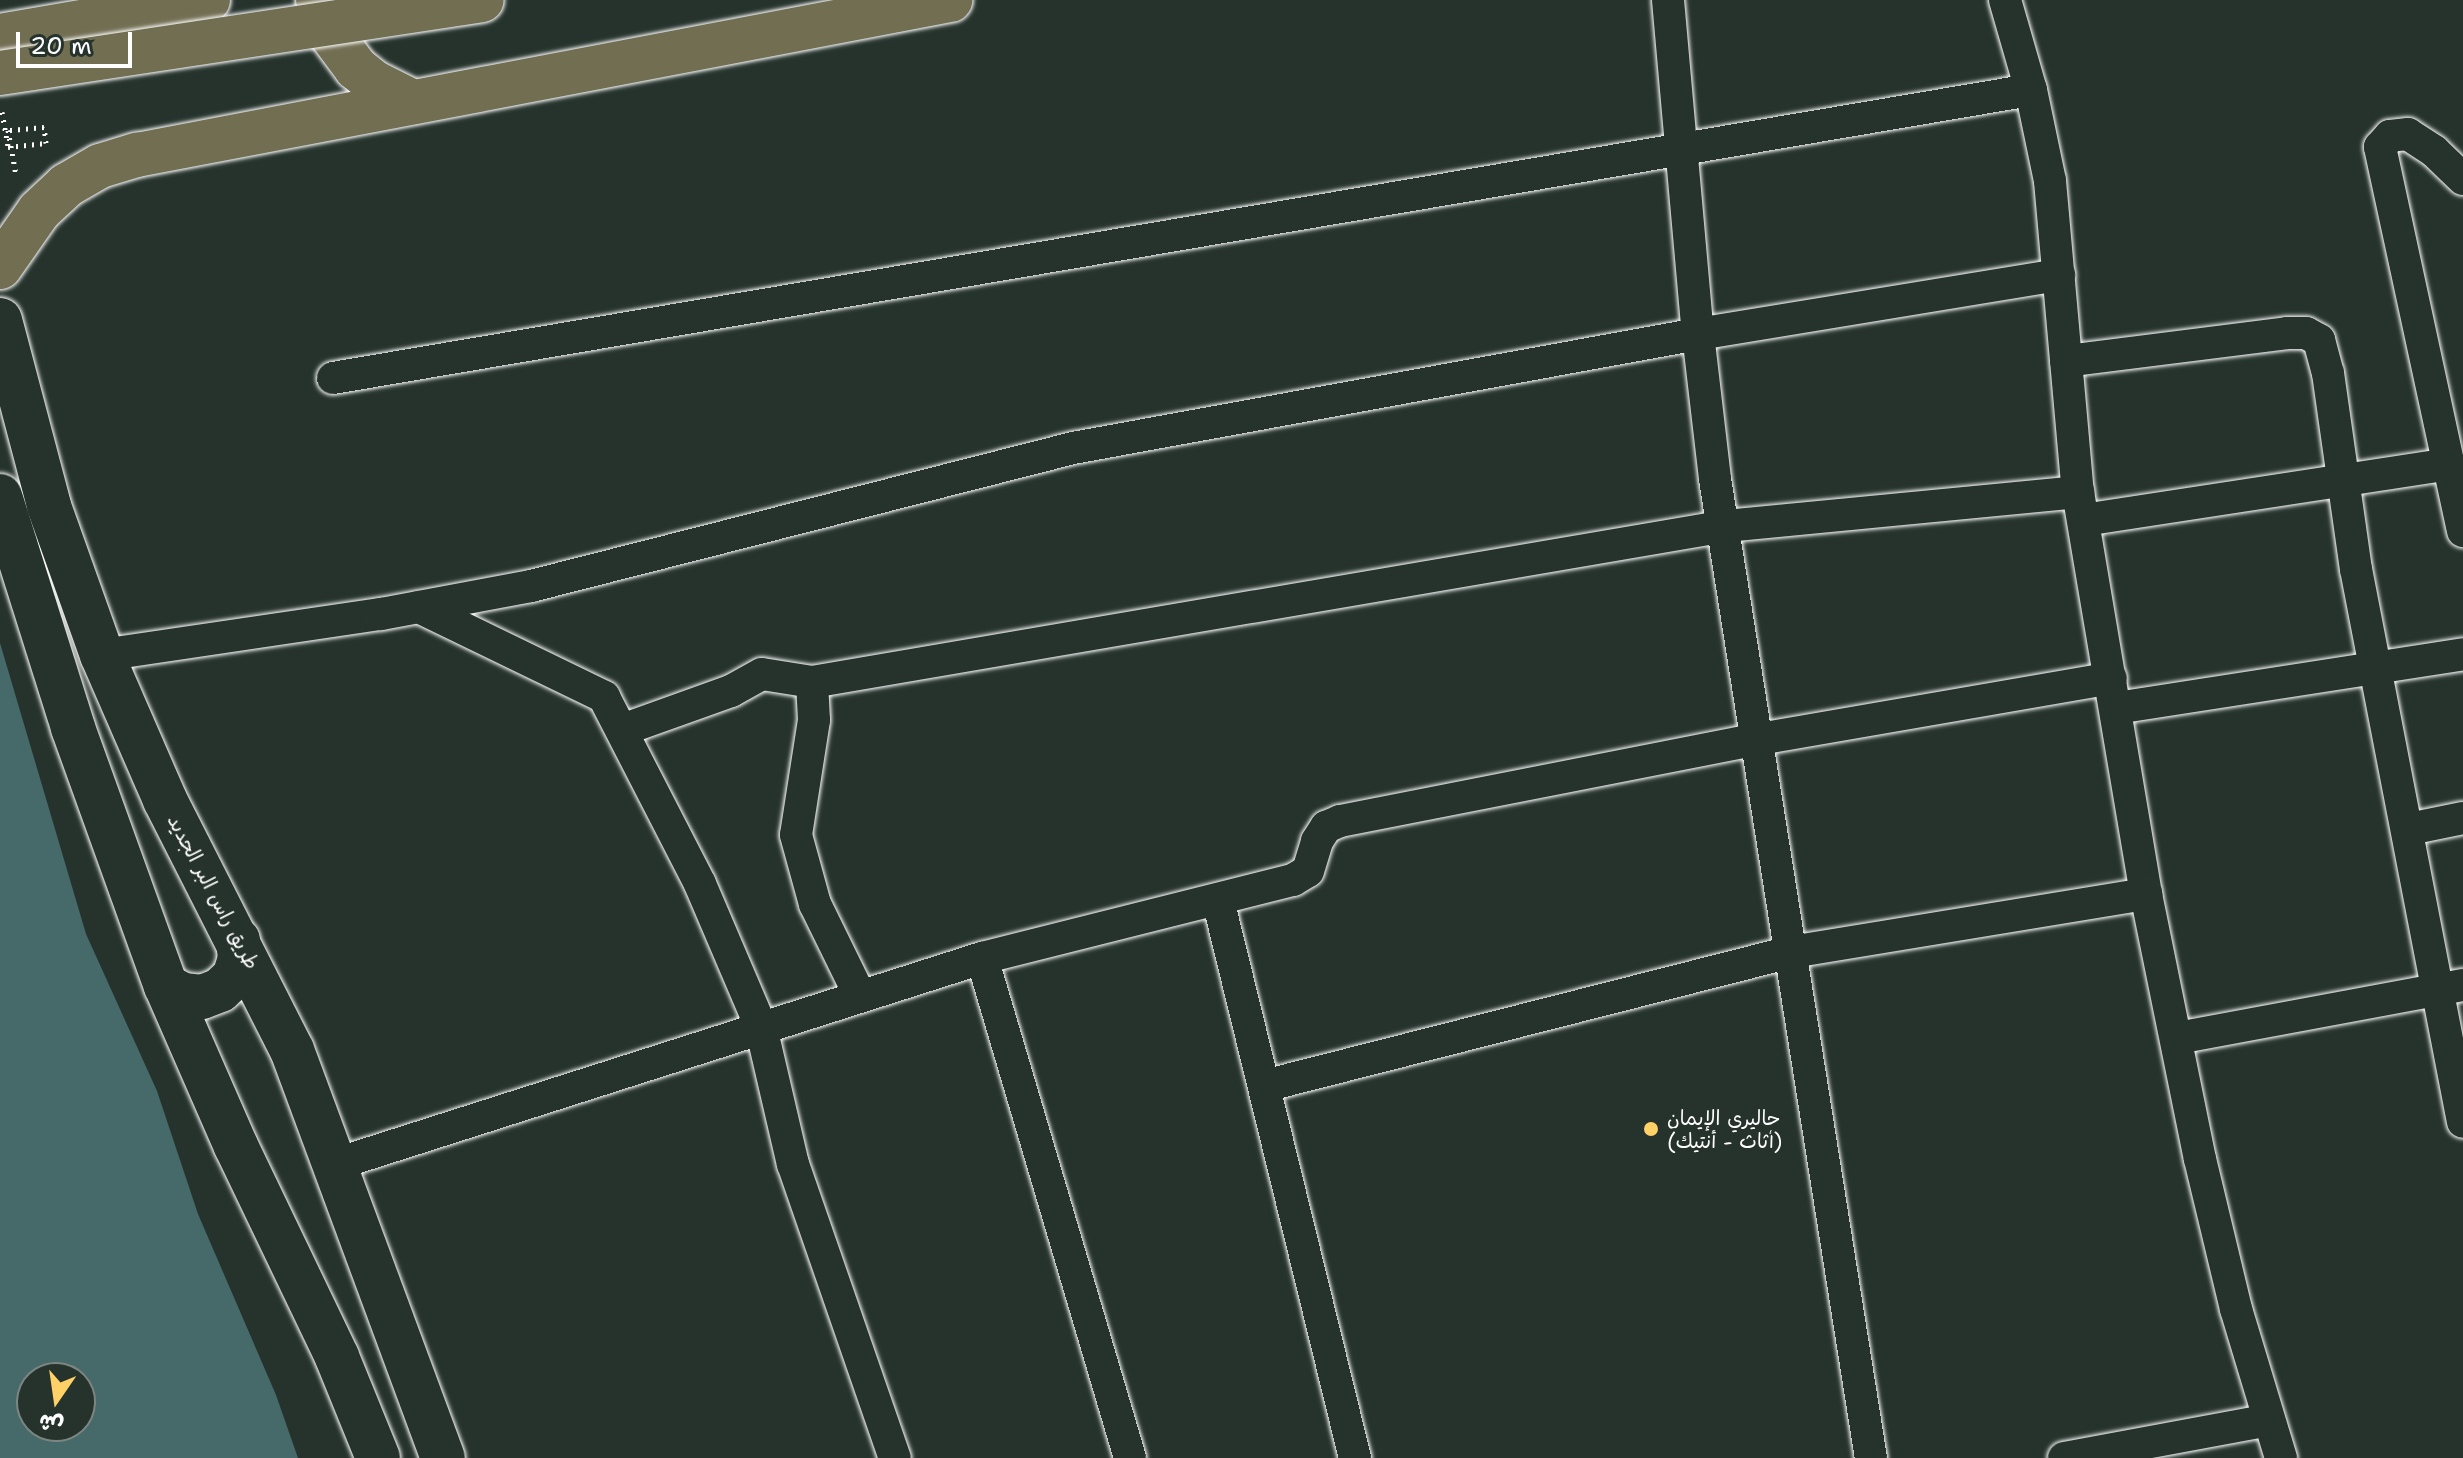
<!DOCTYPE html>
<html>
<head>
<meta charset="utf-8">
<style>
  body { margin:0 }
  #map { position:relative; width:2463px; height:1458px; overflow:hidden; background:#26332d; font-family:"Shantell Sans","Playpen Sans Arabic",sans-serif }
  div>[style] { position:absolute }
  .water>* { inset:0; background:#456a69 }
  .path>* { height:5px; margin-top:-2.5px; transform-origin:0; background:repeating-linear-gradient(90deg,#fff 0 2px,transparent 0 8px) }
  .roads { filter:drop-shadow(0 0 2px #fff) drop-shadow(0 0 2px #fff) }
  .minor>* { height:32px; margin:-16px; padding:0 16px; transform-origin:16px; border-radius:16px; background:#26332d }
  .secondary>* { height:44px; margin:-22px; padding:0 22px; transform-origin:22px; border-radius:22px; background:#26332d }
  .trunk>* { height:44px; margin:-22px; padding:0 22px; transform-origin:22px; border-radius:22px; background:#726e52 }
  .bridges { filter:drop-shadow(0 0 2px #fff) drop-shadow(0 0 2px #fff) }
  .trunk-bridge>* { height:44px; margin:-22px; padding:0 22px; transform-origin:22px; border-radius:22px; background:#726e52 }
  .dots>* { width:22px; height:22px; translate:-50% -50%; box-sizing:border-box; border:4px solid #26332d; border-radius:50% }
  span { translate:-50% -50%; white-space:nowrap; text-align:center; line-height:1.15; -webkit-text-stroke:7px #26332d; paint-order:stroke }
  .street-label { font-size:20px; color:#fff }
  .poi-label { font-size:20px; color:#fff }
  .left { translate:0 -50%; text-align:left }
  .north { position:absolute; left:16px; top:1362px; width:80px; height:80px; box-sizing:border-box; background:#26332d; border:2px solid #7d8581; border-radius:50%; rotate:193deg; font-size:22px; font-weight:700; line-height:32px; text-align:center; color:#fff }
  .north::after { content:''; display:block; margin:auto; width:28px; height:36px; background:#ffd166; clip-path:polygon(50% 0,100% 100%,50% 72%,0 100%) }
  .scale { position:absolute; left:16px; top:32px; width:116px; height:36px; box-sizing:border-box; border:4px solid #fff; border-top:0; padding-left:10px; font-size:24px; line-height:28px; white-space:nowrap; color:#fff; -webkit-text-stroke:6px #26332d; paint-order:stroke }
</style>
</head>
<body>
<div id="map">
  <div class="water">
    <div style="clip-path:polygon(evenodd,0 643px,86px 934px,157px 1091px,198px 1214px,276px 1395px,298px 1458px,0 1458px,0 643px,32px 1378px,80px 1378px,80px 1426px,32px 1426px,32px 1378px)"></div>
  </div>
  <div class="path">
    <div style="left:2px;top:112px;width:36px;rotate:80deg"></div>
    <div style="left:8px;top:147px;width:38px;rotate:-6deg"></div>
    <div style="left:46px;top:143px;width:16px;rotate:-97deg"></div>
    <div style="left:44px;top:127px;width:36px;rotate:175deg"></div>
    <div style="left:8px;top:130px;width:46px;rotate:79.9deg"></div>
  </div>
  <div class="roads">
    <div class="minor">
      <div style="left:1668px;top:0;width:335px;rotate:84.9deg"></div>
      <div style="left:1698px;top:334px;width:146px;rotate:83.3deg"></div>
      <div style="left:1715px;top:479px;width:991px;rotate:80.95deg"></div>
      <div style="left:2005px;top:0;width:94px;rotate:73.9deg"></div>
      <div style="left:2031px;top:90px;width:93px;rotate:78.2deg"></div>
      <div style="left:2050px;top:181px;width:312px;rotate:84.9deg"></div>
      <div style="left:2078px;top:492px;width:408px;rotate:80.4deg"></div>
      <div style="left:2146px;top:894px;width:270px;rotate:78.5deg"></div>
      <div style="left:2200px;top:1159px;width:154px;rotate:76.5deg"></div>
      <div style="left:2236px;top:1309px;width:156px;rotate:73.2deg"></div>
      <div style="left:2463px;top:179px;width:40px;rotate:-136deg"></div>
      <div style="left:2434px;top:151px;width:31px;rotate:-147deg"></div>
      <div style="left:2408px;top:134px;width:18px;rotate:174deg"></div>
      <div style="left:2390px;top:136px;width:15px;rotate:132deg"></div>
      <div style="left:2380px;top:147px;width:393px;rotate:77.8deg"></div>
      <div style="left:2066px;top:361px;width:223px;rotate:-7.2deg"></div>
      <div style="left:2287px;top:333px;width:19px"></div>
      <div style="left:2306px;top:333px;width:15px;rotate:28deg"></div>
      <div style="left:2319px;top:340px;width:34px;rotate:75deg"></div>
      <div style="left:2328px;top:373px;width:198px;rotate:81.9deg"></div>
      <div style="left:2356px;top:569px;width:563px;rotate:79.05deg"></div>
      <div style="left:333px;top:378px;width:1722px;rotate:-9.63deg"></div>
      <div style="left:2084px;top:520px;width:368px;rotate:-8.7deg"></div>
      <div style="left:419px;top:607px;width:206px;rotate:25.9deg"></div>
      <div style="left:604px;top:697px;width:210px;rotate:62.8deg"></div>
      <div style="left:700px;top:884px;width:155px;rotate:66.9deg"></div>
      <div style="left:761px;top:1027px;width:141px;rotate:76.9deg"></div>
      <div style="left:793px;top:1164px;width:311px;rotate:70.9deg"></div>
      <div style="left:102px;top:655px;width:282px;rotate:-8.4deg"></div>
      <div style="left:381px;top:614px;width:153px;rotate:-10.6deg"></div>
      <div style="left:531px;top:586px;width:559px;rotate:-14.28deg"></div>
      <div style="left:1073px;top:448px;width:635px;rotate:-10.34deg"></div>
      <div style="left:1698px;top:334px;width:366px;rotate:-9.3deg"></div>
      <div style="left:812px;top:682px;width:927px;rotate:-9.69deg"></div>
      <div style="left:1726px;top:526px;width:354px;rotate:-5.5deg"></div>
      <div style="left:2116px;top:708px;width:351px;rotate:-8.8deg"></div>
      <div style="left:622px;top:730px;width:116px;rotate:-19.7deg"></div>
      <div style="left:731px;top:691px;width:35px;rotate:-29deg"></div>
      <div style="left:762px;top:674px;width:51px;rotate:9.1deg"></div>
      <div style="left:812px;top:682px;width:38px;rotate:87deg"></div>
      <div style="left:814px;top:720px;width:116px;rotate:98.9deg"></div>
      <div style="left:796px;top:835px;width:72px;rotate:74.6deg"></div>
      <div style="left:815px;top:904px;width:102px;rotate:63.9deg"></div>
      <div style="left:2409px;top:829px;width:55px;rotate:-11.5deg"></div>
      <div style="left:1218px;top:900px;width:575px;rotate:76.21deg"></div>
      <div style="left:982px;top:958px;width:521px;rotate:73.51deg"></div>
      <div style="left:2177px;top:1038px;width:291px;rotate:-10.5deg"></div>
      <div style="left:1264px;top:1086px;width:544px;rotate:-14.27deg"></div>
      <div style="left:1791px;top:952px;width:360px;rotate:-9.3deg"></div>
      <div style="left:336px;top:1164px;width:678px;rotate:-17.69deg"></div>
      <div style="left:982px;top:958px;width:321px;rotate:-14.1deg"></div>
      <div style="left:1293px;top:880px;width:17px;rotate:-31deg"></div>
      <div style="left:1308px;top:871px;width:31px;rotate:-73deg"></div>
      <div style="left:1317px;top:841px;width:17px;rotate:-57deg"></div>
      <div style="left:1326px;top:827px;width:15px;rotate:-23deg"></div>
      <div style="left:1340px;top:821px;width:427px;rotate:-11.1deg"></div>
      <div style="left:1759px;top:739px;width:357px;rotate:-9.8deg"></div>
      <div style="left:2064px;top:1458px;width:208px;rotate:-10.5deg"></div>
    </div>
    <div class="secondary">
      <div style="left:0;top:320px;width:192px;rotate:75.2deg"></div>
      <div style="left:49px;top:506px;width:158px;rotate:70.4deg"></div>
      <div style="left:102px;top:655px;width:158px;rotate:66.5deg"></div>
      <div style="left:165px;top:800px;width:280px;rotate:63.1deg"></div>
      <div style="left:292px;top:1050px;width:435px;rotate:69.7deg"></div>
      <div style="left:0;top:496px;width:243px;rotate:72.5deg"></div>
      <div style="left:73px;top:728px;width:274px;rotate:70.2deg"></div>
      <div style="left:166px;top:986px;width:175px;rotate:66.4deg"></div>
      <div style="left:236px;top:1146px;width:234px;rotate:64.4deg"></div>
      <div style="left:337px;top:1357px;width:109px;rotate:67.9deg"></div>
      <div style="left:166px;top:986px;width:19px;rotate:28deg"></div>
      <div style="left:183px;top:995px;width:19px;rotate:6deg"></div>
      <div style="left:202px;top:997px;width:19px;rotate:-21deg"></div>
      <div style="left:220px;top:990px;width:19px;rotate:-43deg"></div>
      <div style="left:234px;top:977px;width:19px;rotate:-72deg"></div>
      <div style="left:240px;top:959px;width:19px;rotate:-96deg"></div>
    </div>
    <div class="trunk">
      <div style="left:318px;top:0;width:35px;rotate:70deg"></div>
      <div style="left:330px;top:33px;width:44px;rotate:53.4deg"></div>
      <div style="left:356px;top:68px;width:22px;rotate:39deg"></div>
      <div style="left:373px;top:82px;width:45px;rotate:26.6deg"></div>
      <div style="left:0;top:36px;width:211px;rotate:-9.8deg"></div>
      <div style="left:0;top:267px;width:68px;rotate:-55.1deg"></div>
      <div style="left:39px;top:211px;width:38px;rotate:-43deg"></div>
      <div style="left:67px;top:185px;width:38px;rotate:-30deg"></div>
      <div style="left:100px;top:166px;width:39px;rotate:-17deg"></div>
      <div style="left:137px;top:155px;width:828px;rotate:-10.79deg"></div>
    </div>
  </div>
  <div class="bridges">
    <div class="trunk-bridge">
      <div style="left:0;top:73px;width:487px;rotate:-8.6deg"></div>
    </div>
  </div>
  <div class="dots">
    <div style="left:1651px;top:1129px;background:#ffd166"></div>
  </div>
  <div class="street-label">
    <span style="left:213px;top:892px;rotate:62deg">طريق راس البر الجديد</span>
  </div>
  <div class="poi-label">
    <span class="left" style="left:1667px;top:1130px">جاليري الإيمان<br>(أثاث - أنتيك)</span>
  </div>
  <div class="north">ش</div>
  <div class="scale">20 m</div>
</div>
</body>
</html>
